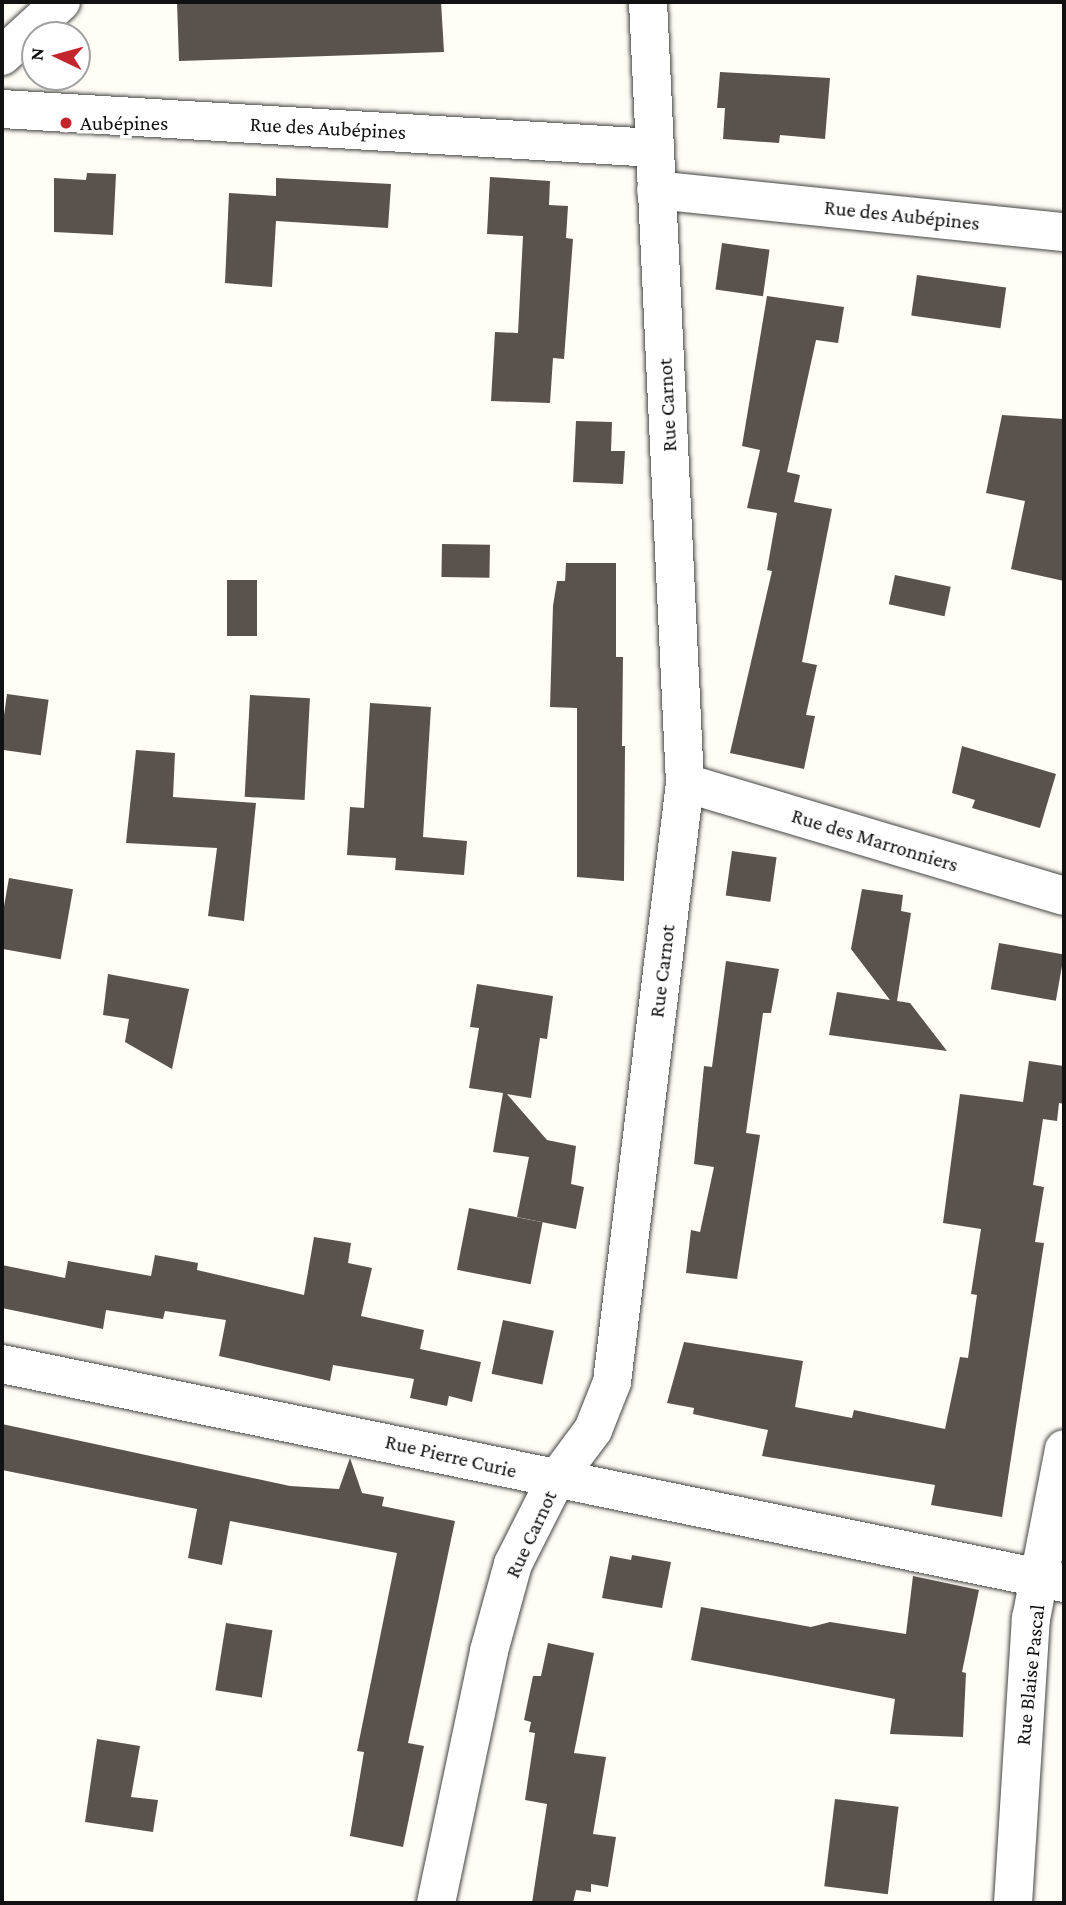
<!DOCTYPE html>
<html>
<head>
<meta charset="utf-8">
<style>
  body { margin:0 }
  #map { position:relative; width:1066px; height:1905px; overflow:hidden; background:#fffdf5; font-family:"Crimson Pro",serif }
  div>[style] { position:absolute }
  .building>* { inset:0; background:#5a524d; transform-origin:0 0 }
  .roads { filter:drop-shadow(0 0 2px #444) drop-shadow(0 0 2px #444) }
  .minor>* { height:38px; margin:-19px; padding:0 19px; transform-origin:19px; border-radius:19px; background:#fff }
  .dots>* { width:19px; height:19px; translate:-50% -50%; box-sizing:border-box; border:4px solid #fff; border-radius:50% }
  span { translate:-50% -50%; white-space:nowrap; text-align:center; line-height:1.15; -webkit-text-stroke:7px #fff; paint-order:stroke }
  .poi-label { font-size:21px; color:#111 }
  .left { translate:0 -50%; text-align:left }
  .street-label { font-size:21px; color:#111 }
  .frame { position:absolute; inset:0; border:4px solid #111; pointer-events:none }
  .north { position:absolute; left:21px; top:21px; width:70px; height:70px; box-sizing:border-box; background:#fff; border:2px solid #a0a0a0; border-radius:50%; rotate:275deg; font-size:19px; font-weight:700; line-height:28px; text-align:center; color:#111 }
  .north::after { content:''; display:block; margin:auto; width:24px; height:32px; background:#c4262e; clip-path:polygon(50% 0,100% 100%,50% 72%,0 100%) }
</style>
</head>
<body>
<div id="map">
  <div class="building">
    <div style="clip-path:polygon(177px 2px,441px 2px,444px 52px,179px 61px)"></div>
    <div style="clip-path:polygon(720px 72px,830px 78px,825px 139px,780px 135px,779px 143px,723px 139px,725px 108px,717px 108px)"></div>
    <div style="clip-path:polygon(87px 173px,116px 174px,113px 235px,54px 232px,54px 178px,86px 180px)"></div>
    <div style="clip-path:polygon(490px 177px,550px 181px,549px 205px,568px 206px,566px 238px,573px 239px,564px 359px,553px 358px,550px 403px,491px 401px,495px 332px,518px 333px,523px 236px,487px 234px)"></div>
    <div style="clip-path:polygon(276px 178px,391px 184px,388px 228px,276px 221px,272px 287px,225px 283px,229px 193px,276px 196px)"></div>
    <div style="left:722px;top:243px;width:48px;height:47px;rotate:8deg"></div>
    <div style="left:917px;top:275px;width:90px;height:41px;rotate:8deg"></div>
    <div style="clip-path:polygon(767px 296px,844px 307px,838px 343px,816px 340px,787px 472px,800px 475px,794px 502px,832px 509px,802px 662px,817px 665px,806px 715px,815px 716px,804px 769px,730px 753px,772px 571px,767px 570px,777px 513px,747px 508px,760px 450px,742px 446px)"></div>
    <div style="clip-path:polygon(1002px 415px,1064px 419px,1064px 581px,1011px 569px,1025px 501px,986px 493px)"></div>
    <div style="clip-path:polygon(576px 421px,612px 422px,611px 451px,625px 451px,623px 484px,573px 482px)"></div>
    <div style="left:442px;top:544px;width:48px;height:33px;rotate:1deg"></div>
    <div style="clip-path:polygon(566px 563px,616px 563px,616px 657px,623px 657px,622px 746px,625px 746px,624px 881px,577px 877px,577px 708px,550px 707px,553px 606px,557px 581px,565px 581px)"></div>
    <div style="left:895px;top:575px;width:57px;height:30px;rotate:12deg"></div>
    <div style="left:227px;top:580px;width:30px;height:56px"></div>
    <div style="left:7px;top:694px;width:42px;height:56px;rotate:8deg"></div>
    <div style="left:250px;top:695px;width:60px;height:102px;rotate:3deg"></div>
    <div style="clip-path:polygon(370px 703px,431px 707px,423px 837px,467px 841px,464px 875px,395px 870px,396px 858px,347px 855px,350px 807px,364px 808px)"></div>
    <div style="clip-path:polygon(962px 746px,1056px 774px,1040px 828px,972px 808px,975px 800px,952px 793px)"></div>
    <div style="clip-path:polygon(136px 750px,175px 753px,173px 797px,256px 803px,244px 921px,208px 916px,217px 848px,126px 843px)"></div>
    <div style="left:732px;top:851px;width:45px;height:45px;rotate:8deg"></div>
    <div style="left:9px;top:878px;width:65px;height:71px;rotate:10deg"></div>
    <div style="clip-path:polygon(862px 889px,903px 895px,901px 911px,911px 913px,897px 1001px,910px 1003px,947px 1051px,829px 1035px,837px 992px,890px 1000px,851px 949px)"></div>
    <div style="left:999px;top:943px;width:66px;height:47px;rotate:10deg"></div>
    <div style="clip-path:polygon(726px 961px,779px 969px,771px 1013px,763px 1013px,746px 1133px,760px 1135px,737px 1279px,686px 1273px,691px 1230px,700px 1232px,714px 1167px,694px 1164px,704px 1066px,712px 1067px)"></div>
    <div style="clip-path:polygon(108px 974px,189px 989px,172px 1069px,125px 1042px,129px 1019px,103px 1015px)"></div>
    <div style="clip-path:polygon(477px 984px,553px 996px,547px 1039px,540px 1038px,531px 1098px,507px 1094px,547px 1140px,576px 1146px,571px 1184px,584px 1187px,576px 1229px,517px 1217px,529px 1157px,493px 1152px,503px 1093px,469px 1088px,479px 1028px,470px 1027px)"></div>
    <div style="clip-path:polygon(1029px 1061px,1064px 1066px,1064px 1104px,1059px 1103px,1057px 1121px,1043px 1119px,1033px 1185px,1044px 1187px,1035px 1242px,1044px 1243px,1002px 1517px,931px 1505px,935px 1485px,762px 1456px,768px 1430px,693px 1414px,694px 1408px,667px 1403px,684px 1342px,803px 1361px,795px 1407px,852px 1418px,854px 1410px,945px 1429px,960px 1357px,968px 1358px,977px 1295px,971px 1294px,981px 1229px,943px 1223px,960px 1094px,1023px 1102px)"></div>
    <div style="left:469px;top:1208px;width:75px;height:63px;rotate:11deg"></div>
    <div style="clip-path:polygon(314px 1237px,351px 1243px,348px 1263px,372px 1268px,361px 1316px,424px 1330px,420px 1349px,481px 1362px,472px 1402px,449px 1396px,447px 1406px,410px 1398px,414px 1379px,333px 1365px,330px 1381px,219px 1356px,226px 1320px,165px 1311px,163px 1319px,106px 1310px,103px 1329px,2px 1308px,2px 1265px,65px 1278px,68px 1261px,151px 1276px,155px 1255px,198px 1263px,197px 1270px,304px 1295px)"></div>
    <div style="left:503px;top:1320px;width:52px;height:55px;rotate:12deg"></div>
    <div style="clip-path:polygon(2px 1424px,290px 1486px,339px 1489px,350px 1458px,362px 1493px,384px 1497px,382px 1506px,455px 1521px,408px 1743px,424px 1746px,403px 1847px,350px 1836px,364px 1752px,357px 1751px,397px 1553px,230px 1521px,222px 1565px,188px 1558px,197px 1509px,2px 1470px)"></div>
    <div style="clip-path:polygon(632px 1555px,671px 1562px,662px 1608px,602px 1598px,610px 1556px,631px 1560px)"></div>
    <div style="clip-path:polygon(913px 1576px,979px 1590px,962px 1672px,966px 1673px,963px 1737px,890px 1734px,895px 1699px,691px 1660px,701px 1607px,811px 1627px,830px 1622px,906px 1634px)"></div>
    <div style="left:226px;top:1623px;width:47px;height:68px;rotate:9deg"></div>
    <div style="clip-path:polygon(548px 1643px,594px 1653px,574px 1753px,606px 1757px,593px 1834px,616px 1837px,608px 1887px,591px 1884px,591px 1892px,576px 1890px,573px 1903px,532px 1903px,547px 1804px,525px 1800px,535px 1733px,529px 1732px,531px 1722px,524px 1720px,533px 1676px,541px 1676px)"></div>
    <div style="clip-path:polygon(97px 1739px,140px 1746px,131px 1797px,158px 1800px,153px 1832px,85px 1822px)"></div>
    <div style="left:835px;top:1799px;width:64px;height:88px;rotate:7deg"></div>
  </div>
  <div class="roads">
    <div class="minor">
      <div style="left:2px;top:56px;width:80px;rotate:-42.5deg"></div>
      <div style="left:2px;top:109px;width:653px;rotate:3.42deg"></div>
      <div style="left:656px;top:190px;width:410px;rotate:5.9deg"></div>
      <div style="left:685px;top:783px;width:395px;rotate:16.6deg"></div>
      <div style="left:2px;top:1364px;width:1084px;rotate:11.65deg"></div>
      <div style="left:436px;top:1903px;width:258px;rotate:-78.1deg"></div>
      <div style="left:489px;top:1651px;width:90px;rotate:-74.6deg"></div>
      <div style="left:513px;top:1564px;width:93px;rotate:-63.2deg"></div>
      <div style="left:555px;top:1481px;width:64px;rotate:-53.3deg"></div>
      <div style="left:593px;top:1430px;width:52px;rotate:-68.4deg"></div>
      <div style="left:612px;top:1382px;width:603px;rotate:-83.05deg"></div>
      <div style="left:685px;top:783px;width:782px;rotate:-92.71deg"></div>
      <div style="left:1013px;top:1903px;width:285px;rotate:-86.4deg"></div>
      <div style="left:1031px;top:1619px;width:173px;rotate:-79deg"></div>
    </div>
  </div>
  <div class="dots">
    <div style="left:66px;top:123px;background:#c4262e"></div>
  </div>
  <div class="poi-label">
    <span class="left" style="left:80px;top:123px">Aubépines</span>
  </div>
  <div class="street-label">
    <span style="left:328px;top:128px;rotate:3deg">Rue des Aubépines</span>
    <span style="left:902px;top:215px;rotate:6deg">Rue des Aubépines</span>
    <span style="left:667px;top:405px;rotate:-93deg">Rue Carnot</span>
    <span style="left:875px;top:840px;rotate:17deg">Rue des Marronniers</span>
    <span style="left:662px;top:971px;rotate:-83deg">Rue Carnot</span>
    <span style="left:451px;top:1456px;rotate:13deg">Rue Pierre Curie</span>
    <span style="left:531px;top:1534px;rotate:-65deg">Rue Carnot</span>
    <span style="left:1030px;top:1675px;rotate:-84deg">Rue Blaise Pascal</span>
  </div>
  <div class="frame"></div>
  <div class="north">N</div>
</div>
</body>
</html>
